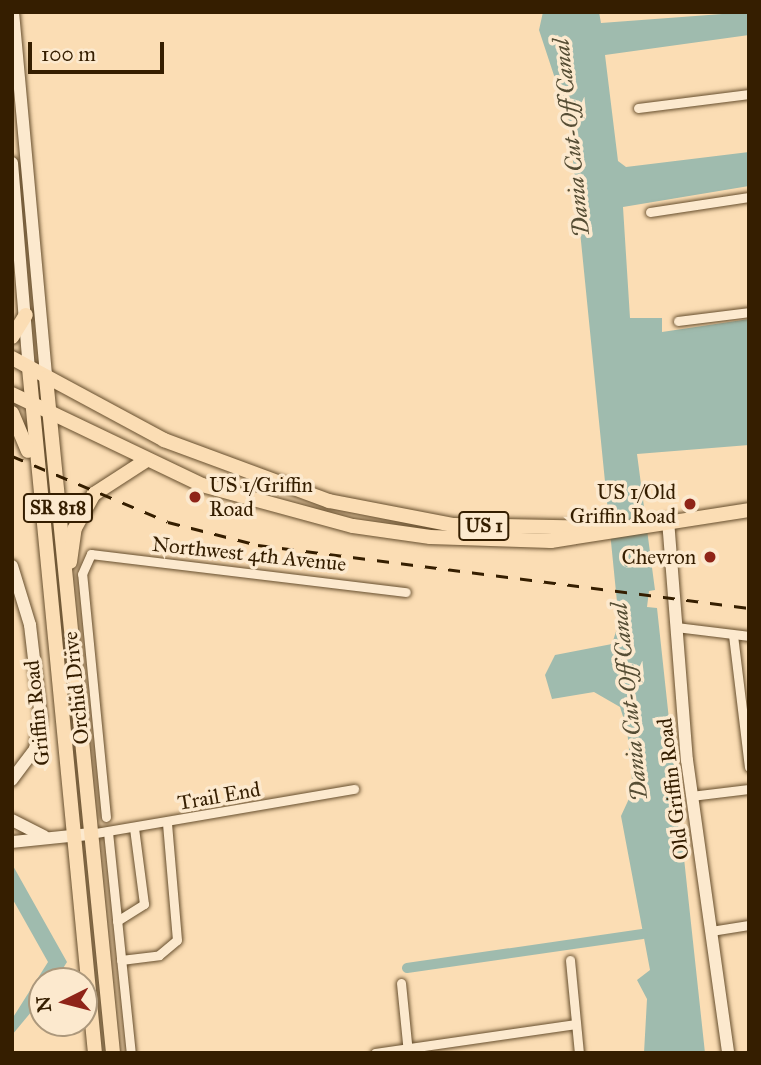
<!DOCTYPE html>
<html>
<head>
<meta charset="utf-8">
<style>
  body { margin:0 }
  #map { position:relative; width:761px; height:1065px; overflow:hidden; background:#fbddb4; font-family:"IM FELL Great Primer",serif }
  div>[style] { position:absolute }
  .water>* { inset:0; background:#9fbbae }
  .canal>* { height:10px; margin:-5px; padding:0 5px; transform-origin:5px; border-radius:5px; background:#9fbbae }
  .roads { filter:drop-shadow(0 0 2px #664e2d) drop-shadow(0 0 2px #664e2d) }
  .minor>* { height:9px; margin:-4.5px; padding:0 4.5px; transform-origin:4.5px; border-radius:4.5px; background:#fce9ce }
  .tertiary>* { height:12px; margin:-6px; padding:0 6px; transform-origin:6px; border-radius:6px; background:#fce9ce }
  .primary>* { height:14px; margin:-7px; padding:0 7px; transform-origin:7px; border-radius:7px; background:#fbddb4 }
  .rail>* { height:2.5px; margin-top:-1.25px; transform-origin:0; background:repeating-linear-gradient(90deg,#351e00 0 12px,transparent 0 24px) }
  .dots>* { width:19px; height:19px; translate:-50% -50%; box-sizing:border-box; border:4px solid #fce9ce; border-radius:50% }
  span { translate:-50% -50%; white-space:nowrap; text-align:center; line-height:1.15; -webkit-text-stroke:7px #fce9ce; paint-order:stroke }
  .shield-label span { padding:2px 5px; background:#fce9ce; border:2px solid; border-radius:5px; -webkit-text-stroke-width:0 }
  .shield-label { font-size:19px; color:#351e00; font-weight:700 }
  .poi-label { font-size:21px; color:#351e00 }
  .left { translate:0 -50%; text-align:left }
  .right { translate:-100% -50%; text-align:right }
  .street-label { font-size:21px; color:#351e00 }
  .water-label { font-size:23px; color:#554d34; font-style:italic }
  .frame { position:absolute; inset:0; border:14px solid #351e00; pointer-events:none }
  .north { position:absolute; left:28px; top:967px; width:70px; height:70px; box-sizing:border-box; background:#fce9ce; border:2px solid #ac987c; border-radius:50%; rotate:264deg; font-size:19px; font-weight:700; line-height:28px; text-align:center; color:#351e00 }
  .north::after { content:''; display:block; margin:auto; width:24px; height:32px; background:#8f2418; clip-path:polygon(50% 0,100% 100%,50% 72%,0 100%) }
  .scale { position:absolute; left:28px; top:42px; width:136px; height:32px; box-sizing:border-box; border:4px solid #351e00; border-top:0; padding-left:9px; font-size:21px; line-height:24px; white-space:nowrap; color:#351e00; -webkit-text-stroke:5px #fce9ce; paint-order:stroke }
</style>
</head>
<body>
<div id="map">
  <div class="water">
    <div style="clip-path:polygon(543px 12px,599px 12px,601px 23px,749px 12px,749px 35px,605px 55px,618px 161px,626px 167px,749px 152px,749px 186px,623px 207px,630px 318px,662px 318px,662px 332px,749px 319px,749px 445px,637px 454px,655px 590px,649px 591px,647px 607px,657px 608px,705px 1053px,644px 1053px,647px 999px,637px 980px,650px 970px,621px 816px,633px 790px,627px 729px,620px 707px,594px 692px,552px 699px,545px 675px,555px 655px,612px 644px,619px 622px,569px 121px,539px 30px)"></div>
    <div style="clip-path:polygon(12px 864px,67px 962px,55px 981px,42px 981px,42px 999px,12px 1035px,12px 1019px,48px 962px,12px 898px)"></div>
  </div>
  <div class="canal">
    <div style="left:407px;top:968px;width:238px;rotate:-8.2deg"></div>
  </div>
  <div class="roads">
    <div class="minor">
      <div style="left:638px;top:108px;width:112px;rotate:-7.2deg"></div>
      <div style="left:650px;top:212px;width:100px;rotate:-8.6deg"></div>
      <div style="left:678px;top:321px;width:72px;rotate:-7.2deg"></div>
      <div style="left:676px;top:627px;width:74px;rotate:7deg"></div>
      <div style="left:733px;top:635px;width:133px;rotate:83.1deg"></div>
      <div style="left:691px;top:796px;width:58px;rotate:-6.9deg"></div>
      <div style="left:106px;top:817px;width:244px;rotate:-95.6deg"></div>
      <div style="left:82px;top:574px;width:22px;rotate:-66deg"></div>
      <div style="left:91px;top:554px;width:317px;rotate:6.9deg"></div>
      <div style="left:108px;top:832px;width:222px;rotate:84.1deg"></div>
      <div style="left:90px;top:834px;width:268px;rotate:-9.7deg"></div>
      <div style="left:117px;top:921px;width:32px;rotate:-32deg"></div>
      <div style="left:144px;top:904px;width:77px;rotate:-97.5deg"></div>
      <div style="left:711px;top:931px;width:38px;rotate:-9deg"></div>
      <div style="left:121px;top:960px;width:38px;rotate:-7deg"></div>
      <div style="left:159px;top:955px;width:23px;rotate:-40deg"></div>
      <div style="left:177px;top:940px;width:117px;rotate:-94.9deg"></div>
      <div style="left:570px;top:960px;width:93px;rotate:84.5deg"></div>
      <div style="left:401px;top:983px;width:70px;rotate:84.3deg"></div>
      <div style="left:375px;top:1053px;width:203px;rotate:-8.2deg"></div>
    </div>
    <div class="tertiary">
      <div style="left:13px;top:12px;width:367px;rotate:84.8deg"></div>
      <div style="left:12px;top:163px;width:206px;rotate:85.3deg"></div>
      <div style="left:668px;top:520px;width:241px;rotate:85.5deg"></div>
      <div style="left:687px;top:760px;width:296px;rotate:82deg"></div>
      <div style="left:12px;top:566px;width:62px;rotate:73deg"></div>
      <div style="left:30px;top:625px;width:94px;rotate:83.3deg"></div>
      <div style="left:41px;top:718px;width:32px;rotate:101deg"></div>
      <div style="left:35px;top:749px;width:39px;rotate:127deg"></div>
      <div style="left:12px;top:820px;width:36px;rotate:27deg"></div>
      <div style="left:12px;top:842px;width:78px;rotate:-5.9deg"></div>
    </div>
    <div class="primary">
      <div style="left:12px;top:337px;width:26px;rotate:-58deg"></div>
      <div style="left:12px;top:358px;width:173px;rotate:28.3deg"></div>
      <div style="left:164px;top:440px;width:176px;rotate:20.3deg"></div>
      <div style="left:329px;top:501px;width:127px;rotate:10.9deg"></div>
      <div style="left:454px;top:525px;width:149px;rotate:1.2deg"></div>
      <div style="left:29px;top:368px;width:688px;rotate:84.5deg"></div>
      <div style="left:46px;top:378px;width:678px;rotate:84.33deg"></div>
      <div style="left:12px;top:394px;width:211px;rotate:25.6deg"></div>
      <div style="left:202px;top:485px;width:156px;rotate:15.2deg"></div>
      <div style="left:353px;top:526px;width:78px;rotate:8.1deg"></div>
      <div style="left:430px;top:537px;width:121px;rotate:1.9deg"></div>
      <div style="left:551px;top:541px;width:200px;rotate:-8.9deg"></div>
      <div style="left:12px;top:413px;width:41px;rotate:67.2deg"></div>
      <div style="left:70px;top:562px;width:34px;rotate:-82deg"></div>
      <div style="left:75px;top:528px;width:39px;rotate:-61deg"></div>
      <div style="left:94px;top:494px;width:61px;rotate:-32.9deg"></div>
    </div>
  </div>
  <div class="rail">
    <div style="left:12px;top:456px;width:169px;rotate:22.9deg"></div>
    <div style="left:168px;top:522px;width:93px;rotate:14.3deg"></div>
    <div style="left:258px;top:545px;width:495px;rotate:7.3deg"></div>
  </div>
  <div class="dots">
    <div style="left:195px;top:497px;background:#8f2418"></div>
    <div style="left:690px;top:504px;background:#8f2418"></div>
    <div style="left:710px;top:557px;background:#8f2418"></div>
  </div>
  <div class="shield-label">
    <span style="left:58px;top:508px">SR 818</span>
    <span style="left:484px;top:526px">US 1</span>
  </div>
  <div class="poi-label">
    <span class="left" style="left:209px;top:497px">US 1/Griffin<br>Road</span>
    <span class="right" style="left:676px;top:504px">US 1/Old<br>Griffin Road</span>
    <span class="right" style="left:696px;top:557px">Chevron</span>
  </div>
  <div class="street-label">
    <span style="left:249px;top:554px;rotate:6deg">Northwest 4th Avenue</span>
    <span style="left:76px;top:688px;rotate:-96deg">Orchid Drive</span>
    <span style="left:37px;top:713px;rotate:-96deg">Griffin Road</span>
    <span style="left:673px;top:789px;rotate:-97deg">Old Griffin Road</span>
    <span style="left:219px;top:796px;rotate:-10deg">Trail End</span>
  </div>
  <div class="water-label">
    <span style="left:571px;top:138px;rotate:-96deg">Dania Cut-Off Canal</span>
    <span style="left:629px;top:702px;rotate:-96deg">Dania Cut-Off Canal</span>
  </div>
  <div class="frame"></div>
  <div class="north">N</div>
  <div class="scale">100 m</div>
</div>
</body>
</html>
